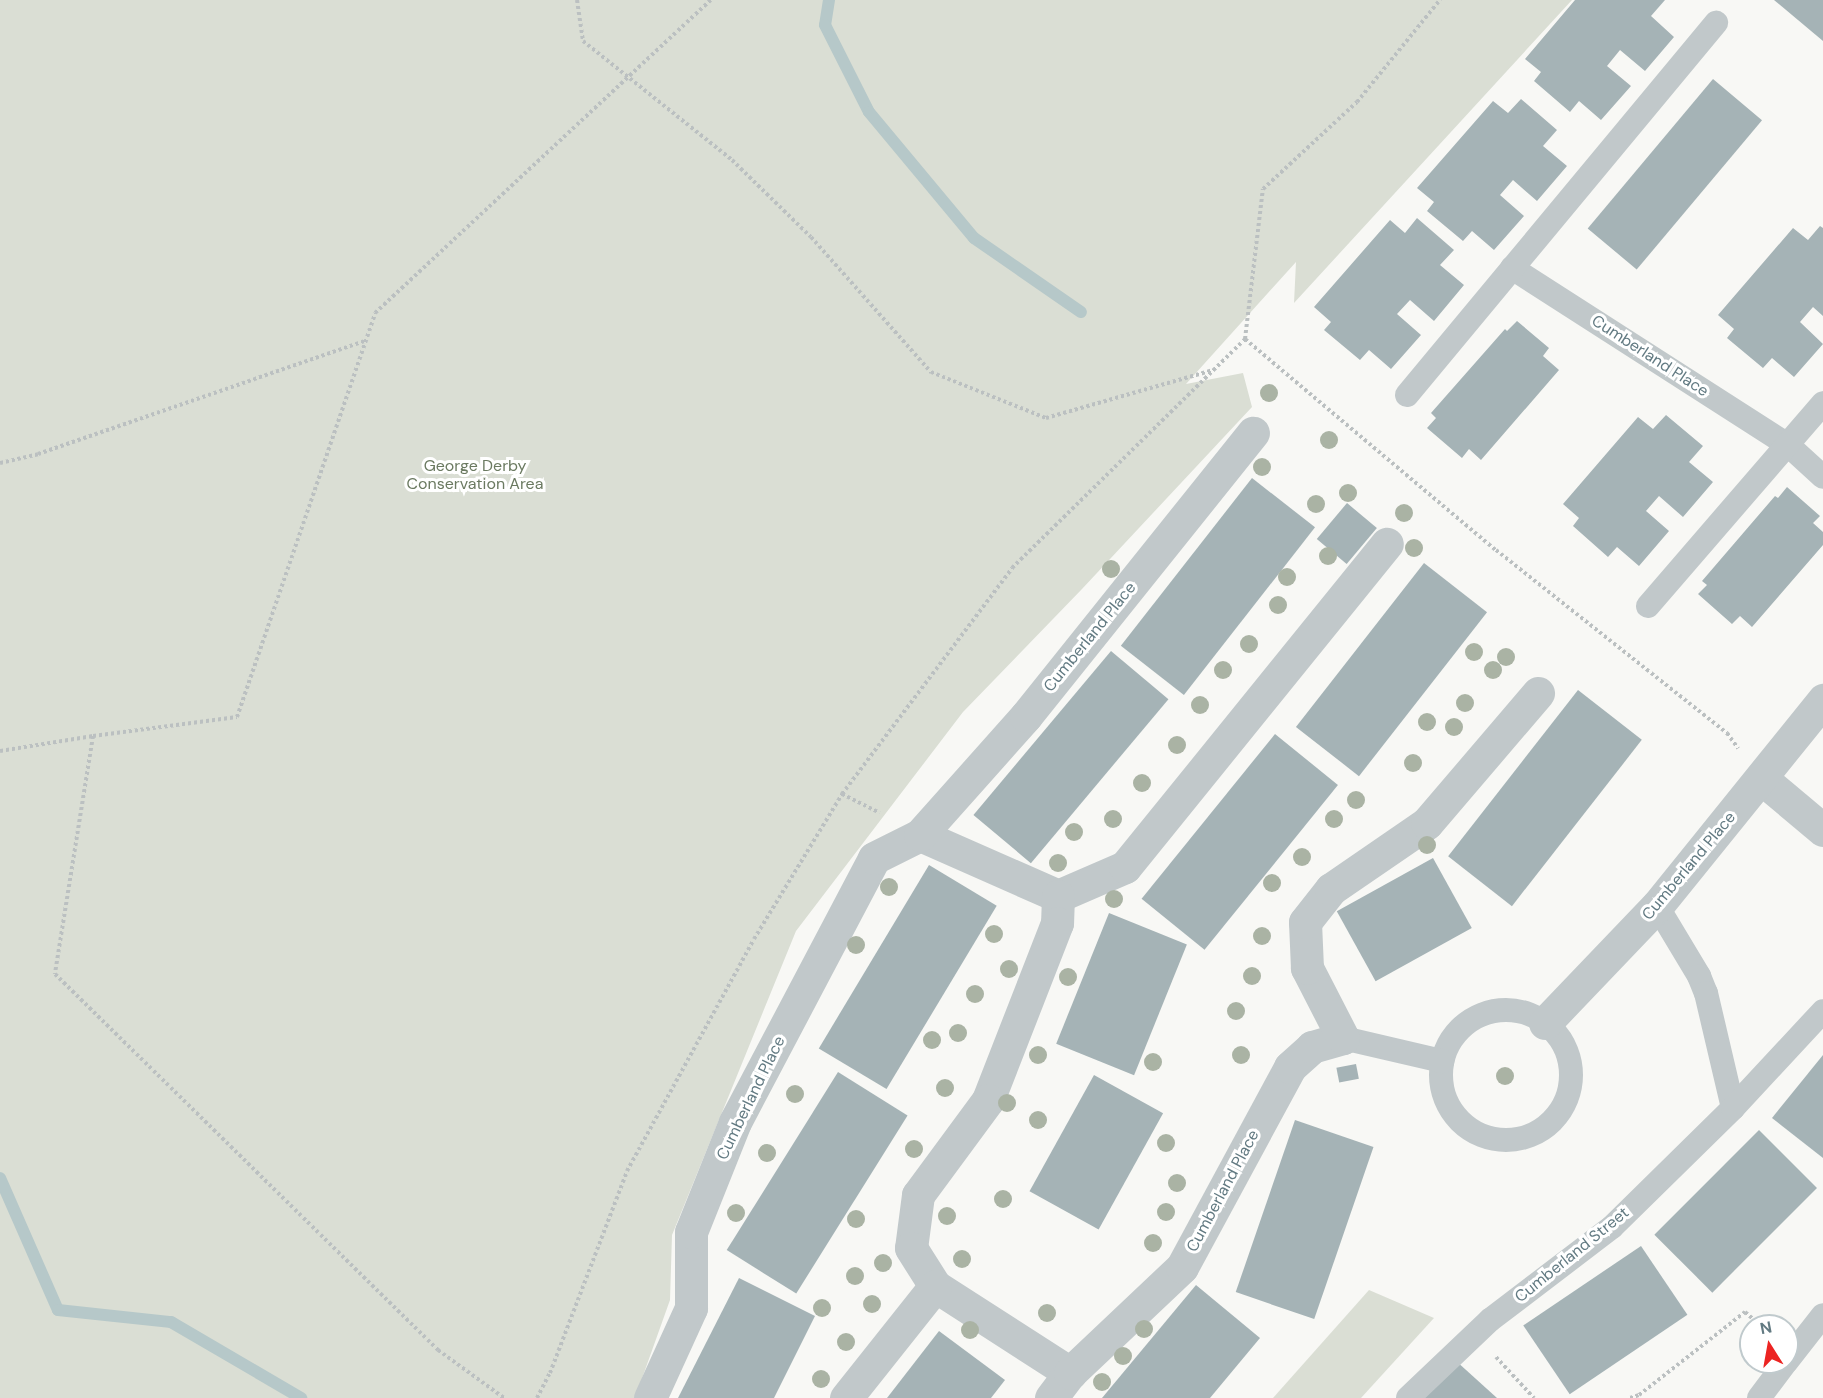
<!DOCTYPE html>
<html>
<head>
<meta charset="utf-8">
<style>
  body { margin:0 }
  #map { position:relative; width:1823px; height:1398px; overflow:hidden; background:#f8f8f5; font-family:"DM Sans",sans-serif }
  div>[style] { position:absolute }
  .green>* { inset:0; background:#daded4 }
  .stream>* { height:12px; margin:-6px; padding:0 6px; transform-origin:6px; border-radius:6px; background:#b6c8c9 }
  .building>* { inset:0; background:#a5b3b6; transform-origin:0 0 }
  .path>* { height:4px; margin-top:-2px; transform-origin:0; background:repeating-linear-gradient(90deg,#bbc0c1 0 3px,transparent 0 6px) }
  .service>* { height:24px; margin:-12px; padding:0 12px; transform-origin:12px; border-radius:12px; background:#c1c8ca }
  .service>.ring { margin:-12px; padding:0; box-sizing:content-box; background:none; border:24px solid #c1c8ca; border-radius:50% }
  .minor>* { height:33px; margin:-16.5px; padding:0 16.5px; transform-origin:16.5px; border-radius:16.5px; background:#c1c8ca }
  .trees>* { width:18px; height:18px; margin:-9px; border-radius:50%; background:#aab3a4 }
  span { translate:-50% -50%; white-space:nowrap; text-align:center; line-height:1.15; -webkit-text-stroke:6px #fff; paint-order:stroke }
  .street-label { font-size:16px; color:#627a82 }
  .park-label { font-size:16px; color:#6b7a61 }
  .north { position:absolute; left:1739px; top:1314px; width:60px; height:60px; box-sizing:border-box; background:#fff; border:2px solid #c0cacd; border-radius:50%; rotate:349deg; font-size:16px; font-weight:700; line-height:24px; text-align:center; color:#627a82 }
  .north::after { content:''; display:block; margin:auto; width:21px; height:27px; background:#ec2422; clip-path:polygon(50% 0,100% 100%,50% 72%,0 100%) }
</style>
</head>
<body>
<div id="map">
  <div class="green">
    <div style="clip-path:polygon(0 0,1572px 0,1294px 303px,1296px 262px,1186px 384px,1243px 373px,1252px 407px,1082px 589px,963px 712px,796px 931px,672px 1235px,670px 1300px,635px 1398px,0 1398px)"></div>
    <div style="clip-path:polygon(1369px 1290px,1434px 1318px,1361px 1398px,1273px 1398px)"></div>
  </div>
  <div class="stream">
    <div style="left:829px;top:0;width:25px;rotate:99deg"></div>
    <div style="left:825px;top:25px;width:97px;rotate:63.2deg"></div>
    <div style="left:869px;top:112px;width:164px;rotate:50.2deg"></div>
    <div style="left:974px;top:238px;width:130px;rotate:34.7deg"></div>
    <div style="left:0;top:1178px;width:144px;rotate:66.3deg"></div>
    <div style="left:58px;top:1310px;width:114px;rotate:6.1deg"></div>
    <div style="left:171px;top:1322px;width:151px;rotate:30.3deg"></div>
  </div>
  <div class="building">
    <div style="clip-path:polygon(1575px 0,1665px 0,1651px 16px,1674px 37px,1645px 71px,1620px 50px,1607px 66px,1631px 86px,1601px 120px,1579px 101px,1570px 112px,1534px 81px,1541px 72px,1525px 59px)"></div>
    <div style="clip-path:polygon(1774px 0,1823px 0,1823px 41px)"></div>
    <div style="left:1713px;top:79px;width:64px;height:195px;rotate:40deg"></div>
    <div style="clip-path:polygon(1521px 99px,1557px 130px,1543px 146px,1567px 166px,1537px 201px,1513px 180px,1500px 195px,1524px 216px,1494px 250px,1472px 231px,1463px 241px,1427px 211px,1434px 202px,1417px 188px,1493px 101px,1508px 113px)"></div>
    <div style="clip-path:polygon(1417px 218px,1454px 250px,1440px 265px,1464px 285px,1434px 321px,1410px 300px,1397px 314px,1421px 335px,1391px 369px,1369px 350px,1360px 360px,1324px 330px,1331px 322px,1314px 307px,1390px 220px,1405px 233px)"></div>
    <div style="clip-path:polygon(1820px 226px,1823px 228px,1823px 316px,1813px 307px,1800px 322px,1823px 344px,1794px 377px,1772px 358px,1763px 368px,1727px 338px,1734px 329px,1718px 315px,1793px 228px,1808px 240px)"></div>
    <div style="clip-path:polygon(1517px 321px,1549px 348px,1543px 356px,1559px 370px,1481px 460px,1469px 449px,1462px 458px,1427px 428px,1436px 418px,1431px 413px,1505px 329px,1507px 331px)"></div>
    <div style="clip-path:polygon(1666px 415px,1703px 446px,1689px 462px,1713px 482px,1683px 517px,1659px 496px,1646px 511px,1669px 531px,1639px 566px,1617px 547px,1608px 557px,1573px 526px,1579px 518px,1563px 504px,1638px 417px,1653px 429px)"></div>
    <div style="left:1252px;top:478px;width:80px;height:213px;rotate:38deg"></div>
    <div style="clip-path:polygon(1787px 487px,1820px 516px,1813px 523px,1823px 532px,1823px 545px,1752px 627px,1740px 616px,1732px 624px,1698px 594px,1707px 585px,1702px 581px,1775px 496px,1778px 498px)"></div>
    <div style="left:1347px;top:503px;width:39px;height:47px;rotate:40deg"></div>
    <div style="left:1424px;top:563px;width:80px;height:208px;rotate:38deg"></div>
    <div style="left:1111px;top:651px;width:75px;height:214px;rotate:40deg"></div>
    <div style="left:1578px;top:690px;width:81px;height:211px;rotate:38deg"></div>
    <div style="left:1275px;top:734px;width:81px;height:212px;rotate:39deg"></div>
    <div style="left:1433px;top:858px;width:80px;height:110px;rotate:61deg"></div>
    <div style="left:929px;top:865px;width:79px;height:214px;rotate:31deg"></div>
    <div style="left:1109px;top:913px;width:84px;height:141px;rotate:22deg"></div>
    <div style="clip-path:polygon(1823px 1055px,1823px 1158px,1772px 1118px)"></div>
    <div style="left:1356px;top:1064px;width:15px;height:20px;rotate:79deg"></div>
    <div style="left:838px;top:1072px;width:82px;height:210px;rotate:32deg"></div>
    <div style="left:1094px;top:1075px;width:79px;height:133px;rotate:29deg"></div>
    <div style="left:1295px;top:1120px;width:83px;height:182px;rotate:19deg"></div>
    <div style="left:1759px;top:1130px;width:82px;height:148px;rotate:45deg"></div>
    <div style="left:1641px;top:1246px;width:83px;height:142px;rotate:56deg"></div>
    <div style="clip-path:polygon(739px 1278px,815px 1316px,774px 1398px,678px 1398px)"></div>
    <div style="clip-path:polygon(1196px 1285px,1260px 1338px,1210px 1398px,1102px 1398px)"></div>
    <div style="clip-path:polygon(939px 1331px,1005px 1380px,991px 1398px,887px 1398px)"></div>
    <div style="clip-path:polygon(1455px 1360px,1497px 1398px,1419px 1398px)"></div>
  </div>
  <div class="path">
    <div style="left:577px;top:0;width:41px;rotate:81.7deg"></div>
    <div style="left:583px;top:41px;width:191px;rotate:38.6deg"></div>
    <div style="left:732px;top:160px;width:110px;rotate:44.3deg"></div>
    <div style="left:811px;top:237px;width:181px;rotate:48.4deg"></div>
    <div style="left:931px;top:372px;width:124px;rotate:21.8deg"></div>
    <div style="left:1046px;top:418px;width:174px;rotate:-16deg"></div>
    <div style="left:1245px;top:339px;width:328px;rotate:40.1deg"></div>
    <div style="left:1496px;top:550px;width:295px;rotate:38.4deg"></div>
    <div style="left:1727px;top:733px;width:19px;rotate:54deg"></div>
    <div style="left:0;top:463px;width:39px;rotate:-13deg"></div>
    <div style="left:38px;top:454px;width:346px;rotate:-19.1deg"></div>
    <div style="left:93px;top:736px;width:145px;rotate:-7.5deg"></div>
    <div style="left:237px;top:717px;width:427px;rotate:-71.1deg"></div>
    <div style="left:375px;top:313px;width:459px;rotate:-43deg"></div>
    <div style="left:0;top:751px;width:94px;rotate:-9.2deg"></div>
    <div style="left:93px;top:736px;width:241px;rotate:99.1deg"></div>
    <div style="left:55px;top:974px;width:537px;rotate:44.47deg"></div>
    <div style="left:438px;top:1350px;width:82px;rotate:36deg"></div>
    <div style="left:842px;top:794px;width:42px;rotate:26.6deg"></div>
    <div style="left:1496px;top:1357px;width:56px;rotate:47.2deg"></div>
    <div style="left:537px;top:1398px;width:28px;rotate:-63deg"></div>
    <div style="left:550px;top:1373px;width:216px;rotate:-69.1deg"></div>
    <div style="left:627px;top:1171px;width:264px;rotate:-61.3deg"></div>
    <div style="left:754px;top:939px;width:170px;rotate:-58.7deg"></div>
    <div style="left:842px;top:794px;width:283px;rotate:-53deg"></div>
    <div style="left:1012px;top:568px;width:327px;rotate:-44.5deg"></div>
    <div style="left:1245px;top:339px;width:151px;rotate:-83.2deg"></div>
    <div style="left:1263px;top:189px;width:128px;rotate:-42.8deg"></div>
    <div style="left:1357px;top:102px;width:132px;rotate:-50.9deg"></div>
    <div style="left:1630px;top:1398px;width:9px;rotate:-18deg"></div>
    <div style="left:1639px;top:1395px;width:135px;rotate:-38.1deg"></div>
    <div style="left:1745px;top:1312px;width:21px;rotate:41deg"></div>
  </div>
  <div class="service">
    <div style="left:1512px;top:268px;width:328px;rotate:32.7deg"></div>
    <div style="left:1788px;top:445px;width:47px;rotate:42.4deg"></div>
    <div style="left:1407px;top:395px;width:484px;rotate:-50.3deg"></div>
    <div style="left:1648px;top:606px;width:268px;rotate:-49.2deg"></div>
    <div style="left:1657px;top:906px;width:82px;rotate:59deg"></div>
    <div style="left:1699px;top:976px;width:18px;rotate:68deg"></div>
    <div style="left:1706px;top:993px;width:118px;rotate:76.8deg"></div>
    <div class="ring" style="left:1441px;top:1010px;width:106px;height:106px"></div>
    <div style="left:1343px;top:1038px;width:102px;rotate:13.1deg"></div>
    <div style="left:1787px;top:1361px;width:58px;rotate:-52deg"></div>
    <div style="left:1408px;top:1398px;width:113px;rotate:-43.6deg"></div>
    <div style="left:1490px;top:1320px;width:153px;rotate:-37.3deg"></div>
    <div style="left:1612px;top:1227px;width:170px;rotate:-44.5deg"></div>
    <div style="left:1733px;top:1108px;width:132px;rotate:-47.1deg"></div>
    <div style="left:1759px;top:1398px;width:45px;rotate:-53.1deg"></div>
  </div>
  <div class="minor">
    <div style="left:1761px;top:778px;width:81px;rotate:40deg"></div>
    <div style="left:920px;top:835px;width:151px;rotate:23.8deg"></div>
    <div style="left:1058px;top:896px;width:73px;rotate:-23.4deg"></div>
    <div style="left:1125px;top:867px;width:416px;rotate:-51deg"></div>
    <div style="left:1058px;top:896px;width:27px;rotate:92deg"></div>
    <div style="left:1057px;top:923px;width:190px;rotate:111.3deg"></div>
    <div style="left:988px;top:1100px;width:118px;rotate:126.4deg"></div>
    <div style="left:918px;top:1195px;width:53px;rotate:97.5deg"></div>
    <div style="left:911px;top:1248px;width:45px;rotate:57.7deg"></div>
    <div style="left:935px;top:1286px;width:161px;rotate:32.8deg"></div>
    <div style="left:1545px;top:1023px;width:162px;rotate:-46.3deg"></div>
    <div style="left:1657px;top:906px;width:265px;rotate:-51.1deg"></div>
    <div style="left:650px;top:1398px;width:99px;rotate:-65.5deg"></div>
    <div style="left:691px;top:1308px;width:76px;rotate:-90deg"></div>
    <div style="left:691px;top:1232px;width:118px;rotate:-68.2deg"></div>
    <div style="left:735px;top:1122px;width:298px;rotate:-62.2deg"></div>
    <div style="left:874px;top:858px;width:51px;rotate:-26.6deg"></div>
    <div style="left:920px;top:835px;width:159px;rotate:-48.3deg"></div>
    <div style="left:1026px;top:716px;width:363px;rotate:-51.3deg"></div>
    <div style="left:846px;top:1398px;width:143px;rotate:-51.5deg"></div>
    <div style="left:1051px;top:1398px;width:31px;rotate:-53deg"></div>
    <div style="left:1070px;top:1373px;width:154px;rotate:-43.4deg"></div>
    <div style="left:1182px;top:1267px;width:227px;rotate:-61.6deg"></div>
    <div style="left:1290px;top:1067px;width:30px;rotate:-42deg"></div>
    <div style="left:1312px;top:1047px;width:32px;rotate:-16deg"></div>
    <div style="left:1343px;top:1038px;width:79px;rotate:-117.2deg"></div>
    <div style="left:1307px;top:968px;width:46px;rotate:-92.5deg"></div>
    <div style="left:1305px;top:922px;width:42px;rotate:-51.8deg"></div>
    <div style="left:1331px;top:889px;width:116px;rotate:-34.5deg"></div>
    <div style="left:1427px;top:823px;width:171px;rotate:-49.5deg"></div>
  </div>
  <div class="trees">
    <div style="left:1269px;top:393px"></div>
    <div style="left:1329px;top:440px"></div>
    <div style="left:1262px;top:467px"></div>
    <div style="left:1348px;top:493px"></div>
    <div style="left:1316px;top:504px"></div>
    <div style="left:1404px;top:513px"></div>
    <div style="left:1414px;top:548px"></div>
    <div style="left:1328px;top:556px"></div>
    <div style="left:1111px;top:569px"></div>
    <div style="left:1287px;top:577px"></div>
    <div style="left:1278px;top:605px"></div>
    <div style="left:1249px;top:644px"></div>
    <div style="left:1474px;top:652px"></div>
    <div style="left:1506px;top:657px"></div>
    <div style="left:1223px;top:670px"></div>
    <div style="left:1493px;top:670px"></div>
    <div style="left:1465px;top:703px"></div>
    <div style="left:1200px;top:705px"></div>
    <div style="left:1427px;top:722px"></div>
    <div style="left:1454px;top:727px"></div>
    <div style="left:1177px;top:745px"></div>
    <div style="left:1413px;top:763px"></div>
    <div style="left:1142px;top:783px"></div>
    <div style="left:1356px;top:800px"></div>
    <div style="left:1113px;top:819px"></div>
    <div style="left:1334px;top:819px"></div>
    <div style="left:1074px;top:832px"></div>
    <div style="left:1427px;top:845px"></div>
    <div style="left:1302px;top:857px"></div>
    <div style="left:1058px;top:863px"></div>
    <div style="left:1272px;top:883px"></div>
    <div style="left:889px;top:887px"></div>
    <div style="left:1114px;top:899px"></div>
    <div style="left:994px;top:934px"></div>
    <div style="left:1262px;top:936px"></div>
    <div style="left:856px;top:945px"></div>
    <div style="left:1009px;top:969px"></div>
    <div style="left:1252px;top:976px"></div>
    <div style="left:1068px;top:977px"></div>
    <div style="left:975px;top:994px"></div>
    <div style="left:1236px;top:1011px"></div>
    <div style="left:958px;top:1033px"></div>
    <div style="left:932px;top:1040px"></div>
    <div style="left:1038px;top:1055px"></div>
    <div style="left:1241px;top:1055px"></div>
    <div style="left:1153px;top:1062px"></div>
    <div style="left:1505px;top:1076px"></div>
    <div style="left:945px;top:1088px"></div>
    <div style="left:795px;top:1094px"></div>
    <div style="left:1007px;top:1103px"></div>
    <div style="left:1038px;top:1120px"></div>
    <div style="left:1166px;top:1143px"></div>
    <div style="left:914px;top:1149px"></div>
    <div style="left:767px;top:1153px"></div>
    <div style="left:1177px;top:1183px"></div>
    <div style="left:1003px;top:1199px"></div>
    <div style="left:1166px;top:1212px"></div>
    <div style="left:736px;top:1213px"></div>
    <div style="left:947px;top:1216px"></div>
    <div style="left:856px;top:1219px"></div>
    <div style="left:1153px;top:1243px"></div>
    <div style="left:962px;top:1259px"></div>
    <div style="left:883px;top:1263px"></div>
    <div style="left:855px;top:1276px"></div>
    <div style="left:872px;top:1304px"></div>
    <div style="left:822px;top:1308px"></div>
    <div style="left:1047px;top:1313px"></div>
    <div style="left:1144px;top:1329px"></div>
    <div style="left:970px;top:1330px"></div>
    <div style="left:846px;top:1342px"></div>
    <div style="left:1123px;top:1356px"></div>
    <div style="left:821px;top:1379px"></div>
    <div style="left:1102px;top:1382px"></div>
  </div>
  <div class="street-label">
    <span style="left:1650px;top:356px;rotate:33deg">Cumberland Place</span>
    <span style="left:1090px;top:637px;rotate:-51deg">Cumberland Place</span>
    <span style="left:1689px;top:866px;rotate:-50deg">Cumberland Place</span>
    <span style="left:751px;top:1098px;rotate:-64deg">Cumberland Place</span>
    <span style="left:1223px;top:1191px;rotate:-62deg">Cumberland Place</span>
    <span style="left:1572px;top:1255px;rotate:-39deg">Cumberland Street</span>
  </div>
  <div class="park-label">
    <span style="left:475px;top:475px">George Derby<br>Conservation Area</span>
  </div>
  <div class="north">N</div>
</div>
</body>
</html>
